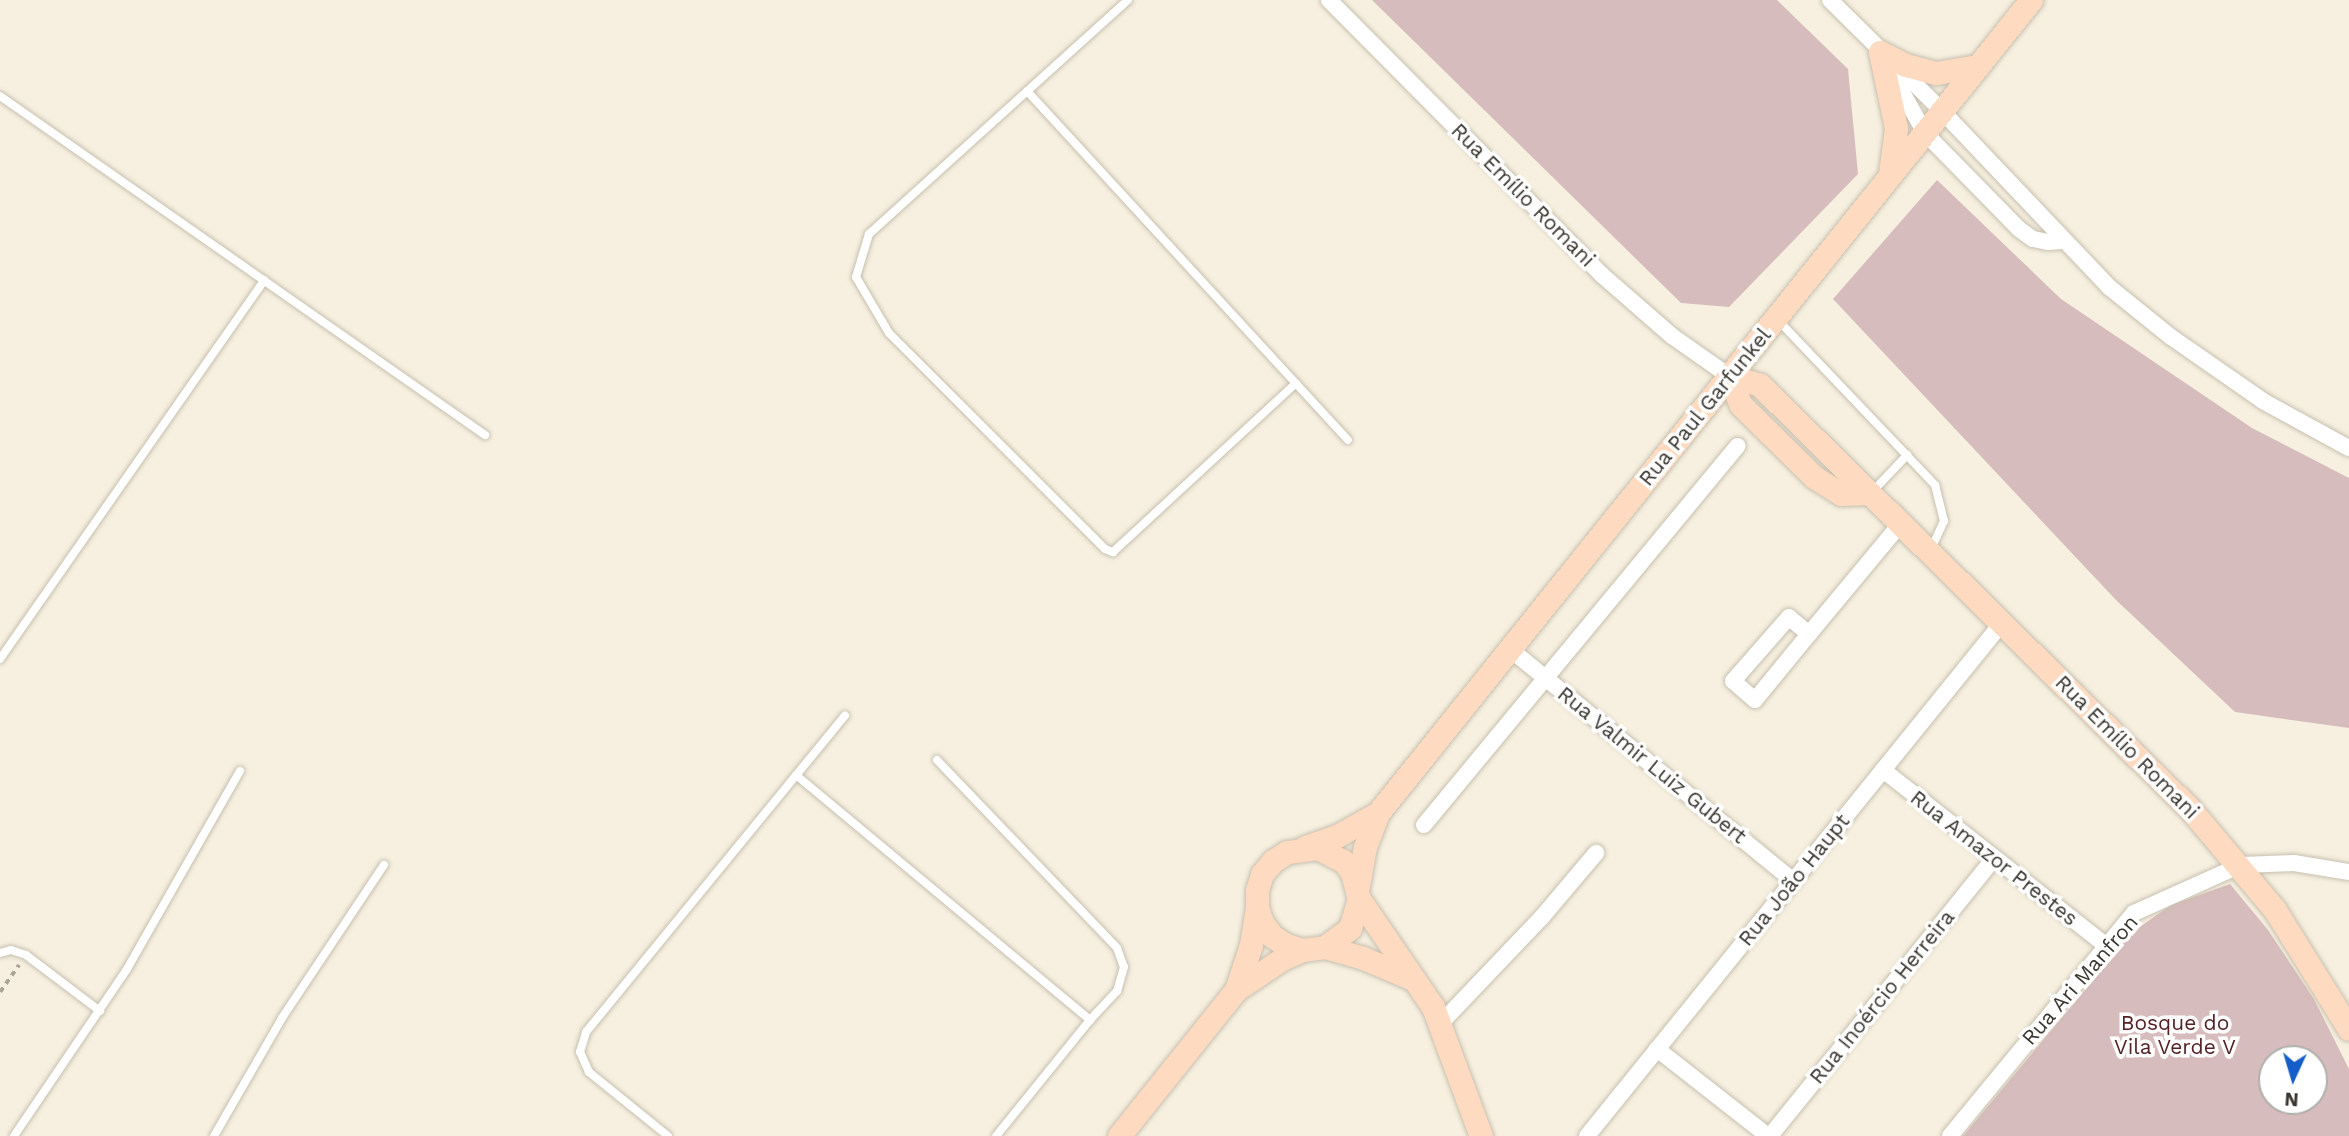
<!DOCTYPE html>
<html>
<head>
<meta charset="utf-8">
<style>
  body { margin:0 }
  #map { position:relative; width:2349px; height:1136px; overflow:hidden; background:#f7f0e0; font-family:"Work Sans",sans-serif }
  div>[style] { position:absolute }
  .green>* { inset:0; background:#d6bcbc }
  .path>* { height:3.5px; margin-top:-1.75px; transform-origin:0; background:repeating-linear-gradient(90deg,#aaa599 0 5px,transparent 0 10px) }
  .roads { filter:drop-shadow(0 0 2px #c7c0b0) drop-shadow(0 0 2px #c7c0b0) }
  .lane>* { height:8px; margin:-4px; padding:0 4px; transform-origin:4px; border-radius:4px; background:#fff }
  .street>* { height:16px; margin:-8px; padding:0 8px; transform-origin:8px; border-radius:8px; background:#fff }
  .secondary>* { height:23px; margin:-11.5px; padding:0 11.5px; transform-origin:11.5px; border-radius:11.5px; background:#fedac0 }
  span { translate:-50% -50%; white-space:nowrap; text-align:center; line-height:1.15; -webkit-text-stroke:7px #fff; paint-order:stroke }
  .street-label { font-size:21px; color:#383630 }
  .park-label { font-size:21px; color:#542125 }
  .north { position:absolute; left:2258px; top:1045px; width:70px; height:70px; box-sizing:border-box; background:#fff; border:2px solid #afafac; border-radius:50%; rotate:184deg; font-size:19px; font-weight:700; line-height:28px; text-align:center; color:#383630 }
  .north::after { content:''; display:block; margin:auto; width:24px; height:32px; background:#155dc8; clip-path:polygon(50% 0,100% 100%,50% 72%,0 100%) }
</style>
</head>
<body>
<div id="map">
  <div class="green">
    <div style="clip-path:polygon(1372px 0,1777px 0,1848px 69px,1858px 174px,1729px 307px,1681px 303px)"></div>
    <div style="clip-path:polygon(1937px 180px,2061px 299px,2252px 428px,2349px 478px,2349px 728px,2235px 712px,2116px 600px,1833px 299px)"></div>
    <div style="clip-path:polygon(evenodd,2230px 884px,2268px 930px,2314px 999px,2349px 1069px,2349px 1136px,1963px 1136px,2134px 931px,2171px 905px,2230px 884px,2272px 1059px,2314px 1059px,2314px 1101px,2272px 1101px,2272px 1059px)"></div>
  </div>
  <div class="path">
    <div style="left:0;top:992px;width:33px;rotate:-55deg"></div>
  </div>
  <div class="roads">
    <div class="lane">
      <div style="left:1128px;top:0;width:349px;rotate:137.9deg"></div>
      <div style="left:869px;top:234px;width:45px;rotate:106.8deg"></div>
      <div style="left:856px;top:277px;width:65px;rotate:59.5deg"></div>
      <div style="left:889px;top:333px;width:305px;rotate:45deg"></div>
      <div style="left:1105px;top:549px;width:9px;rotate:21deg"></div>
      <div style="left:1113px;top:552px;width:249px;rotate:-42.7deg"></div>
      <div style="left:1027px;top:91px;width:474px;rotate:47.4deg"></div>
      <div style="left:0;top:96px;width:592px;rotate:34.95deg"></div>
      <div style="left:1776px;top:318px;width:231px;rotate:46.4deg"></div>
      <div style="left:1935px;top:485px;width:37px;rotate:76deg"></div>
      <div style="left:1944px;top:521px;width:31px;rotate:115deg"></div>
      <div style="left:1873px;top:491px;width:50px;rotate:-46.6deg"></div>
      <div style="left:0;top:659px;width:462px;rotate:-55.1deg"></div>
      <div style="left:937px;top:760px;width:260px;rotate:46.2deg"></div>
      <div style="left:1117px;top:948px;width:20px;rotate:70deg"></div>
      <div style="left:1124px;top:967px;width:25px;rotate:106deg"></div>
      <div style="left:1117px;top:991px;width:40px;rotate:133deg"></div>
      <div style="left:796px;top:775px;width:383px;rotate:39.8deg"></div>
      <div style="left:1090px;top:1020px;width:149px;rotate:129deg"></div>
      <div style="left:0;top:953px;width:11px;rotate:-15deg"></div>
      <div style="left:11px;top:950px;width:16px;rotate:18deg"></div>
      <div style="left:26px;top:955px;width:93px;rotate:37.1deg"></div>
      <div style="left:14px;top:1136px;width:202px;rotate:-55.9deg"></div>
      <div style="left:127px;top:969px;width:228px;rotate:-60.3deg"></div>
      <div style="left:214px;top:1136px;width:136px;rotate:-60deg"></div>
      <div style="left:282px;top:1018px;width:184px;rotate:-56.3deg"></div>
      <div style="left:668px;top:1136px;width:102px;rotate:-141deg"></div>
      <div style="left:589px;top:1072px;width:22px;rotate:-114deg"></div>
      <div style="left:580px;top:1052px;width:21px;rotate:-73deg"></div>
      <div style="left:586px;top:1032px;width:409px;rotate:-50.7deg"></div>
    </div>
    <div class="street">
      <div style="left:1329px;top:0;width:387px;rotate:45.2deg"></div>
      <div style="left:1602px;top:275px;width:93px;rotate:41.1deg"></div>
      <div style="left:1672px;top:336px;width:70px;rotate:35.1deg"></div>
      <div style="left:1830px;top:0;width:158px;rotate:44.7deg"></div>
      <div style="left:1942px;top:111px;width:243px;rotate:46.5deg"></div>
      <div style="left:2109px;top:287px;width:80px;rotate:38.9deg"></div>
      <div style="left:2171px;top:337px;width:112px;rotate:34.8deg"></div>
      <div style="left:2263px;top:401px;width:98px;rotate:28.7deg"></div>
      <div style="left:1889px;top:69px;width:73px;rotate:60.6deg"></div>
      <div style="left:1925px;top:133px;width:134px;rotate:45.6deg"></div>
      <div style="left:2019px;top:229px;width:17px;rotate:36deg"></div>
      <div style="left:2033px;top:239px;width:15px;rotate:11deg"></div>
      <div style="left:2048px;top:242px;width:16px;rotate:-4deg"></div>
      <div style="left:1809px;top:634px;width:26px;rotate:-140deg"></div>
      <div style="left:1789px;top:617px;width:85px;rotate:131.2deg"></div>
      <div style="left:1733px;top:681px;width:29px;rotate:41deg"></div>
      <div style="left:1755px;top:700px;width:85px;rotate:-50.7deg"></div>
      <div style="left:1809px;top:634px;width:144px;rotate:-50.3deg"></div>
      <div style="left:1510px;top:649px;width:366px;rotate:39.3deg"></div>
      <div style="left:1883px;top:770px;width:283px;rotate:38.2deg"></div>
      <div style="left:1424px;top:825px;width:492px;rotate:-50.4deg"></div>
      <div style="left:1441px;top:1023px;width:146px;rotate:-46.4deg"></div>
      <div style="left:1542px;top:917px;width:84px;rotate:-49.8deg"></div>
      <div style="left:1657px;top:1049px;width:141px;rotate:38.1deg"></div>
      <div style="left:1587px;top:1136px;width:660px;rotate:-51.03deg"></div>
      <div style="left:1770px;top:1136px;width:357px;rotate:-51.1deg"></div>
      <div style="left:1950px;top:1136px;width:289px;rotate:-50.5deg"></div>
      <div style="left:2134px;top:913px;width:117px;rotate:-24.2deg"></div>
      <div style="left:2241px;top:865px;width:53px;rotate:-2.2deg"></div>
      <div style="left:2294px;top:863px;width:56px;rotate:9.3deg"></div>
    </div>
    <div class="secondary">
      <div style="left:1880px;top:52px;width:78px;rotate:78.1deg"></div>
      <div style="left:1896px;top:128px;width:46px;rotate:97.4deg"></div>
      <div style="left:1880px;top:52px;width:29px;rotate:27deg"></div>
      <div style="left:1906px;top:65px;width:31px;rotate:15deg"></div>
      <div style="left:1936px;top:73px;width:43px;rotate:-9.5deg"></div>
      <div style="left:1729px;top:376px;width:32px;rotate:16deg"></div>
      <div style="left:1760px;top:385px;width:604px;rotate:44.6deg"></div>
      <div style="left:2190px;top:809px;width:132px;rotate:49.9deg"></div>
      <div style="left:2275px;top:910px;width:140px;rotate:58.1deg"></div>
      <div style="left:1729px;top:376px;width:31px;rotate:68deg"></div>
      <div style="left:1741px;top:405px;width:103px;rotate:44.6deg"></div>
      <div style="left:1814px;top:477px;width:32px;rotate:32deg"></div>
      <div style="left:1841px;top:494px;width:29px;rotate:-2deg"></div>
      <div style="left:1305px;top:847px;width:34px;rotate:-19deg"></div>
      <div style="left:1337px;top:836px;width:47px;rotate:-29.3deg"></div>
      <div style="left:1358px;top:886px;width:40px;rotate:-80deg"></div>
      <div style="left:1365px;top:847px;width:36px;rotate:-69deg"></div>
      <div style="left:1378px;top:813px;width:1043px;rotate:-51.23deg"></div>
      <div style="left:1359px;top:899px;width:131px;rotate:55.6deg"></div>
      <div style="left:1433px;top:1007px;width:138px;rotate:69.6deg"></div>
      <div style="left:1325px;top:947px;width:40px;rotate:16deg"></div>
      <div style="left:1363px;top:958px;width:54px;rotate:22.8deg"></div>
      <div style="left:1236px;top:990px;width:47px;rotate:-71.6deg"></div>
      <div style="left:1251px;top:945px;width:38px;rotate:-81deg"></div>
      <div style="left:1119px;top:1136px;width:187px;rotate:-51.3deg"></div>
      <div style="left:1236px;top:990px;width:55px;rotate:-34deg"></div>
      <div style="left:1282px;top:959px;width:22px;rotate:-24deg"></div>
      <div style="left:1302px;top:950px;width:23px;rotate:-7deg"></div>
      <div style="left:1325px;top:947px;width:31px;rotate:-37deg"></div>
      <div style="left:1350px;top:928px;width:30px;rotate:-73deg"></div>
      <div style="left:1359px;top:899px;width:28px;rotate:-105deg"></div>
      <div style="left:1352px;top:872px;width:14px;rotate:-129deg"></div>
      <div style="left:1343px;top:861px;width:29px;rotate:-153deg"></div>
      <div style="left:1317px;top:848px;width:30px;rotate:172deg"></div>
      <div style="left:1287px;top:852px;width:17px;rotate:147deg"></div>
      <div style="left:1273px;top:861px;width:17px;rotate:130deg"></div>
      <div style="left:1262px;top:874px;width:17px;rotate:107deg"></div>
      <div style="left:1257px;top:890px;width:17px;rotate:90deg"></div>
      <div style="left:1257px;top:907px;width:16px;rotate:72deg"></div>
      <div style="left:1262px;top:922px;width:17px;rotate:54deg"></div>
      <div style="left:1272px;top:936px;width:17px;rotate:33deg"></div>
      <div style="left:1286px;top:945px;width:17px;rotate:17deg"></div>
    </div>
  </div>
  <div class="street-label">
    <span style="left:1523px;top:195px;rotate:45deg">Rua Emílio Romani</span>
    <span style="left:1705px;top:407px;rotate:-51deg">Rua Paul Garfunkel</span>
    <span style="left:2127px;top:747px;rotate:45deg">Rua Emílio Romani</span>
    <span style="left:1652px;top:765px;rotate:39deg">Rua Valmir Luiz Gubert</span>
    <span style="left:1994px;top:858px;rotate:38deg">Rua Amazor Prestes</span>
    <span style="left:1794px;top:880px;rotate:-51deg">Rua João Haupt</span>
    <span style="left:2080px;top:980px;rotate:-49deg">Rua Ari Manfron</span>
    <span style="left:1882px;top:997px;rotate:-51deg">Rua Inoércio Herreira</span>
  </div>
  <div class="park-label">
    <span style="left:2175px;top:1035px">Bosque do<br>Vila Verde V</span>
  </div>
  <div class="north">N</div>
</div>
</body>
</html>
